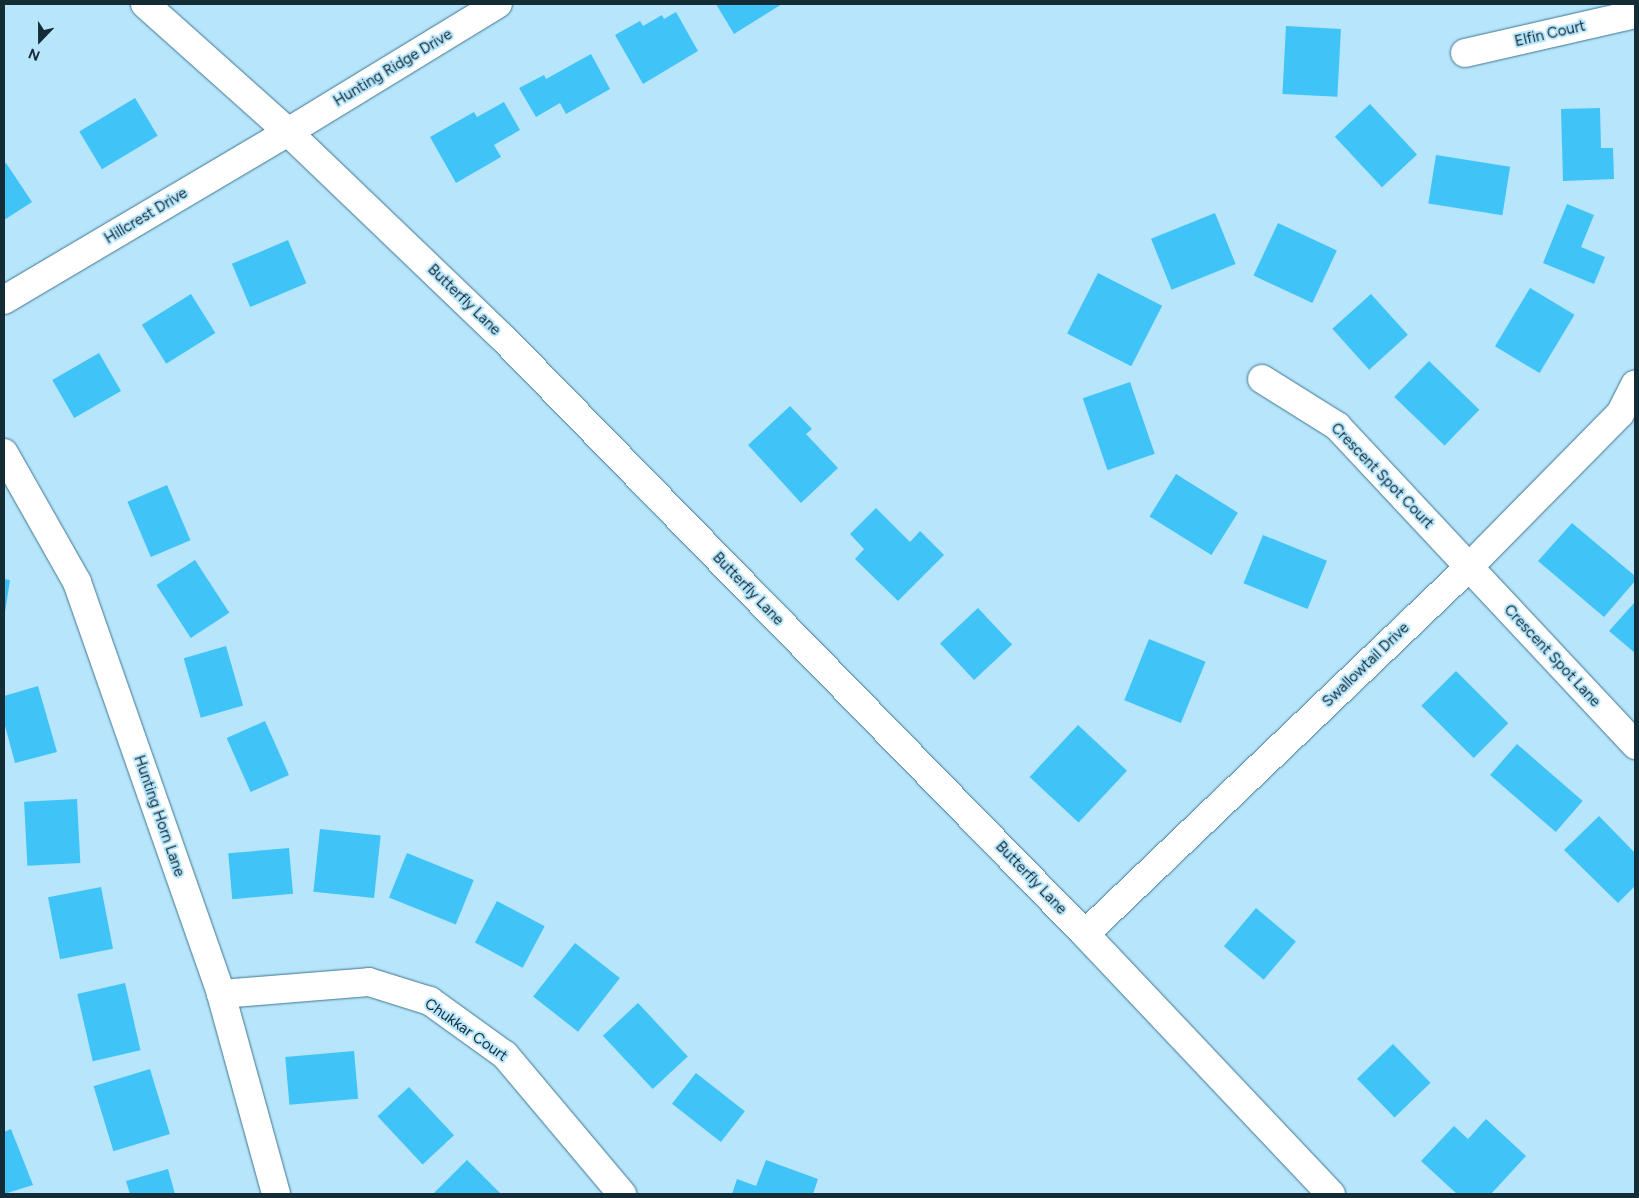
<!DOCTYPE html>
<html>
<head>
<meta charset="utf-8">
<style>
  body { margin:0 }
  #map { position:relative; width:1639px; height:1198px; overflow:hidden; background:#b7e5fb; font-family:Figtree,sans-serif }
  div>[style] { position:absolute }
  .building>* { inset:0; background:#40c4f7; transform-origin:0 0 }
  .roads { filter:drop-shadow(0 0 1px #3e768f) drop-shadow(0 0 1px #3e768f) }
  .minor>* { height:28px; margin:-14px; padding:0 14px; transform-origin:14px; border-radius:14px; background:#fff }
  .tertiary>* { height:28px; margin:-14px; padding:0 14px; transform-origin:14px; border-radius:14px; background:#fff }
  span { translate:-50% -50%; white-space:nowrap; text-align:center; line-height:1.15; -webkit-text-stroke:4px #b7e5fb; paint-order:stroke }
  .street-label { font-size:15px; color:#142c36 }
  .frame { position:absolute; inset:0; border:5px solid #142c36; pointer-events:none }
  .north { position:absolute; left:15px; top:15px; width:50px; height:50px; -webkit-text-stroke:4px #b7e5fb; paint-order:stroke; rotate:202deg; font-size:14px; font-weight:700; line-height:20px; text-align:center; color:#142c36 }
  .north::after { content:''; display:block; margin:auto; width:18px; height:22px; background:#142c36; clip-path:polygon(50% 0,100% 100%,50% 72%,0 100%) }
</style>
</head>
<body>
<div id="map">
  <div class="building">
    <div style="clip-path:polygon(716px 4px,782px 4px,734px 34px)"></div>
    <div style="clip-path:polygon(676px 12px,698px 51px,643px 84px,615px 35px,640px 21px,643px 26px,662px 15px,664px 19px)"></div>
    <div style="left:1286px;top:26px;width:55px;height:68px;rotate:3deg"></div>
    <div style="clip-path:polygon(591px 54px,610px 89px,566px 114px,560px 103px,536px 117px,519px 88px,544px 75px,546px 79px)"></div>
    <div style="left:135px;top:98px;width:44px;height:65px;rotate:59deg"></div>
    <div style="clip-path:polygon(504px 102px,520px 130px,494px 145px,501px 157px,456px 183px,430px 137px,474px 112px,477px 117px)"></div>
    <div style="left:1370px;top:104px;width:69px;height:48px;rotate:47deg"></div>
    <div style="clip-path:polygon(1600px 108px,1601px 148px,1613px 148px,1614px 179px,1563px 181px,1561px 109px)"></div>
    <div style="left:1436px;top:155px;width:75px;height:49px;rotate:9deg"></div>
    <div style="clip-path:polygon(6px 163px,32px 202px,4px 220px,4px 164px)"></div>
    <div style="clip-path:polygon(1567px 204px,1594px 215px,1581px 247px,1605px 257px,1594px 284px,1543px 263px)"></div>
    <div style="left:1215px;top:213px;width:55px;height:69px;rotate:68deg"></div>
    <div style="left:1278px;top:223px;width:65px;height:58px;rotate:25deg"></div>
    <div style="left:288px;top:240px;width:47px;height:61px;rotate:67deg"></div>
    <div style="left:1098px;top:273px;width:72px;height:68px;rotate:27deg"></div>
    <div style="left:1530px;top:288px;width:52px;height:68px;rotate:31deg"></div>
    <div style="left:191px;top:294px;width:46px;height:58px;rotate:58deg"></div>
    <div style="left:1371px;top:294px;width:55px;height:52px;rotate:48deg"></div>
    <div style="left:99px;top:353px;width:44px;height:54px;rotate:60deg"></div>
    <div style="left:1429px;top:361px;width:70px;height:50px;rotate:44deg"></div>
    <div style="left:1130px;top:382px;width:76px;height:50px;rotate:71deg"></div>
    <div style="clip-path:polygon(790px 406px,812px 429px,806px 434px,838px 468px,801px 503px,748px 445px)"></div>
    <div style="left:1176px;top:474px;width:73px;height:50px;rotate:32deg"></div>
    <div style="left:167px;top:485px;width:60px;height:43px;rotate:67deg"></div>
    <div style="clip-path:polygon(876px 508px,910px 542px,920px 531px,944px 555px,898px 601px,855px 559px,864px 549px,850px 534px)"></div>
    <div style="clip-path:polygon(1572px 523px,1635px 576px,1635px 581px,1604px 617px,1538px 561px)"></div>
    <div style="left:1263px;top:535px;width:69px;height:52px;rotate:22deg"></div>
    <div style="left:195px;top:560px;width:63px;height:46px;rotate:57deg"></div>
    <div style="clip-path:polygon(4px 579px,10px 580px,5px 612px,4px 612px)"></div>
    <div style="clip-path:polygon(1635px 602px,1635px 653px,1609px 631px)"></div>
    <div style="left:978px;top:608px;width:50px;height:52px;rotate:47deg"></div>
    <div style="left:1149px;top:639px;width:61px;height:66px;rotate:22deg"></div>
    <div style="left:226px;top:646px;width:62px;height:44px;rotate:74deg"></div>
    <div style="left:1456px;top:671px;width:74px;height:49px;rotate:45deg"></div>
    <div style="clip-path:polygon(38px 686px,57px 752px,15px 763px,4px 722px,4px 696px)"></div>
    <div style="left:265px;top:721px;width:59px;height:42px;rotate:66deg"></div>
    <div style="left:1078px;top:725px;width:67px;height:71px;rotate:43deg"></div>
    <div style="left:1517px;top:744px;width:87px;height:41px;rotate:41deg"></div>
    <div style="left:77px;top:799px;width:64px;height:53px;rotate:87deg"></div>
    <div style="clip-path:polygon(1599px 816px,1635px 853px,1635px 886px,1618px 903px,1564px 850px)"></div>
    <div style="left:320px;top:829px;width:61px;height:63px;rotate:6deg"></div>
    <div style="left:289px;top:848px;width:46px;height:61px;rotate:85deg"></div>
    <div style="left:407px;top:853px;width:72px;height:48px;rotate:22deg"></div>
    <div style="left:101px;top:887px;width:63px;height:54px;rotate:79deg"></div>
    <div style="left:497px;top:901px;width:54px;height:47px;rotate:28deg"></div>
    <div style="left:1256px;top:908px;width:52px;height:50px;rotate:40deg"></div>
    <div style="left:575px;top:943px;width:57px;height:68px;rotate:38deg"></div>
    <div style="left:125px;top:983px;width:69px;height:49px;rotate:77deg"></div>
    <div style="left:638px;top:1003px;width:73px;height:48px;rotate:47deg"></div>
    <div style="left:1393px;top:1044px;width:54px;height:50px;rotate:46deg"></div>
    <div style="left:354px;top:1051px;width:48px;height:69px;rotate:85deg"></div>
    <div style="left:150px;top:1069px;width:68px;height:59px;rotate:73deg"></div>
    <div style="left:696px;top:1073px;width:62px;height:39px;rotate:38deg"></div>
    <div style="left:409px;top:1087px;width:66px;height:43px;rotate:47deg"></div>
    <div style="clip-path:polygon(1486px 1119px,1526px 1156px,1491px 1194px,1457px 1194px,1421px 1161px,1454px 1126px,1468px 1139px)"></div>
    <div style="clip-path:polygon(11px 1129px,33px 1185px,4px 1194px,4px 1132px)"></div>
    <div style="clip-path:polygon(467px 1160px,501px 1194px,433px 1194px)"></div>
    <div style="clip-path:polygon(766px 1160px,818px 1179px,813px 1194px,732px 1194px,737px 1179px,756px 1186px)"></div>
    <div style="clip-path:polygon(168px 1169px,175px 1194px,130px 1194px,126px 1181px)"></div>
  </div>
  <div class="roads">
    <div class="minor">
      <div style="left:1465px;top:53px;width:174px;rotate:-12.9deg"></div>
      <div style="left:288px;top:132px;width:246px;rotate:-31.4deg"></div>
      <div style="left:1262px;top:379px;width:89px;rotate:32.1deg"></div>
      <div style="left:1337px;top:426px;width:437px;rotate:46.9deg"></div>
      <div style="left:4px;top:453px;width:148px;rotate:60.5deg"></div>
      <div style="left:77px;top:582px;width:436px;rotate:70.7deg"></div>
      <div style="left:221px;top:994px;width:207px;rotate:74.6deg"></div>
      <div style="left:1085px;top:934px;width:530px;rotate:-43.7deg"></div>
      <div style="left:1468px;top:568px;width:216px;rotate:-45.4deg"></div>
      <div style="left:1620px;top:414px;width:33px;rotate:-63deg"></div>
      <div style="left:221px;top:994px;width:148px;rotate:-4.6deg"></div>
      <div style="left:369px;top:982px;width:64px;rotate:17.3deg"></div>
      <div style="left:430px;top:1001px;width:92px;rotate:35.8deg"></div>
      <div style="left:505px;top:1055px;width:182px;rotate:49.9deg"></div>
    </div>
    <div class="tertiary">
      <div style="left:145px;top:4px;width:192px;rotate:41.8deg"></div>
      <div style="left:288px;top:132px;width:298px;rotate:43.8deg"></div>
      <div style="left:503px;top:338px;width:833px;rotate:45.68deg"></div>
      <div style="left:1085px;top:934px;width:358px;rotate:46.6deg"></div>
      <div style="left:4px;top:300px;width:330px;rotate:-30.6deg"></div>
    </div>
  </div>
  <div class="street-label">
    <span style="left:1550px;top:34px;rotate:-13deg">Elfin Court</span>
    <span style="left:393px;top:68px;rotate:-31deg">Hunting Ridge Drive</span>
    <span style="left:146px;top:216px;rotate:-31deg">Hillcrest Drive</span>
    <span style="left:464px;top:300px;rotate:44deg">Butterfly Lane</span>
    <span style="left:1382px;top:476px;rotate:46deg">Crescent Spot Court</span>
    <span style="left:748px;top:589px;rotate:46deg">Butterfly Lane</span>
    <span style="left:1552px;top:656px;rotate:47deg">Crescent Spot Lane</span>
    <span style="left:1366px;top:665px;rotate:-44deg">Swallowtail Drive</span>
    <span style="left:159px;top:816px;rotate:71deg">Hunting Horn Lane</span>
    <span style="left:1031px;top:878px;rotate:46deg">Butterfly Lane</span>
    <span style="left:466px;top:1030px;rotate:35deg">Chukkar Court</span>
  </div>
  <div class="frame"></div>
  <div class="north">N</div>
</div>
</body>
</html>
